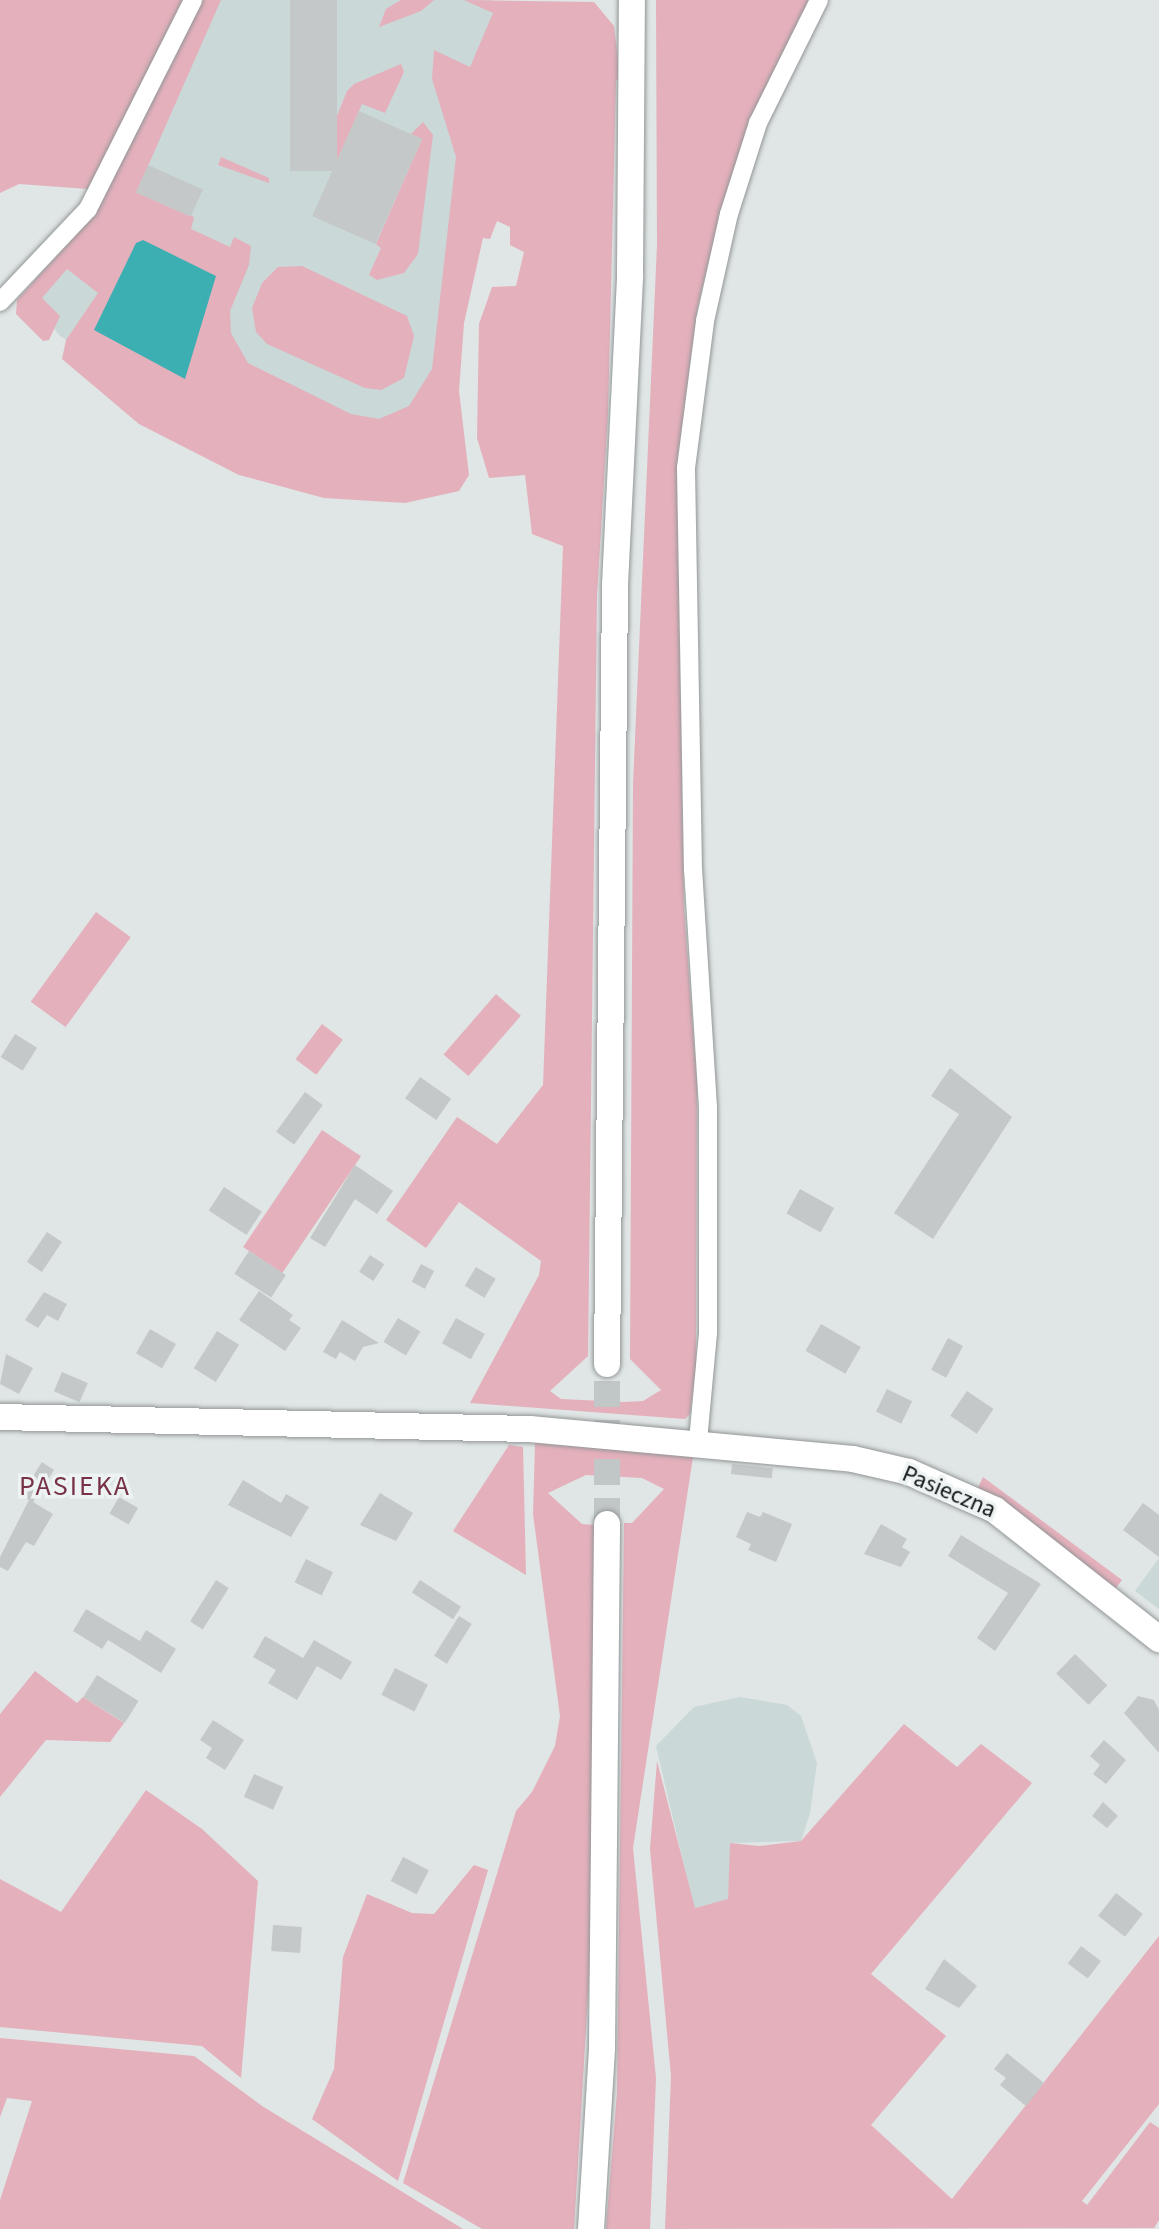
<!DOCTYPE html>
<html>
<head>
<meta charset="utf-8">
<style>
  body { margin:0 }
  #map { position:relative; width:1159px; height:2229px; overflow:hidden; background:#e0e5e5; font-family:"Source Sans 3",sans-serif }
  div>[style] { position:absolute }
  .built>* { inset:0; background:#cad8d8 }
  .green>* { inset:0; background:#e4b0bc; transform-origin:0 0 }
  .water>* { inset:0; background:#3cafb3 }
  .building>* { inset:0; background:#c4c8c9; transform-origin:0 0 }
  .secondary-tunnel>* { height:26px; margin-top:-13px; transform-origin:0; background:repeating-linear-gradient(90deg,#c1c6c6 0 26px,transparent 0 39px) }
  .roads { filter:drop-shadow(0 0 2px #929696) drop-shadow(0 0 2px #929696) }
  .street>* { height:18px; margin:-9px; padding:0 9px; transform-origin:9px; border-radius:9px; background:#fff }
  .secondary>* { height:26px; margin:-13px; padding:0 13px; transform-origin:13px; border-radius:13px; background:#fff }
  span { translate:-50% -50%; white-space:nowrap; text-align:center; line-height:1.15; -webkit-text-stroke:7px #edf2f2; paint-order:stroke }
  .street-label { font-size:24px; color:#141515 }
  .quarter-label { font-size:28px; color:#773247; letter-spacing:2px }
</style>
</head>
<body>
<div id="map">
  <div class="built">
    <div style="clip-path:polygon(207px 0,491px 0,502px 12px,448px 396px,269px 466px,60px 336px,33px 302px,102px 204px)"></div>
    <div style="clip-path:polygon(1159px 1558px,1159px 1609px,1135px 1591px)"></div>
    <div style="clip-path:polygon(740px 1697px,787px 1705px,801px 1716px,817px 1763px,810px 1813px,801px 1841px,731px 1843px,728px 1900px,694px 1908px,656px 1746px,694px 1707px)"></div>
  </div>
  <div class="green">
    <div style="clip-path:polygon(0 0,183px 0,88px 189px,19px 184px,0 193px)"></div>
    <div style="clip-path:polygon(202px 0,221px 0,137px 191px,194px 217px,191px 229px,230px 247px,234px 237px,251px 246px,249px 265px,230px 311px,231px 333px,248px 363px,351px 414px,379px 419px,409px 406px,432px 369px,456px 157px,432px 79px,434px 50px,470px 67px,493px 13px,464px 0,594px 2px,614px 26px,620px 77px,616px 81px,608px 415px,597px 596px,588px 1356px,550px 1391px,561px 1399px,624px 1402px,643px 1401px,661px 1390px,630px 1359px,633px 783px,657px 245px,656px 0,811px 0,752px 117px,725px 197px,698px 305px,677px 465px,684px 908px,697px 1082px,696px 1368px,690px 1414px,685px 1419px,470px 1403px,539px 1275px,541px 1261px,459px 1202px,426px 1248px,386px 1220px,457px 1117px,497px 1144px,543px 1085px,563px 546px,532px 534px,525px 475px,489px 478px,477px 438px,479px 324px,492px 287px,516px 286px,524px 252px,510px 245px,510px 227px,497px 221px,490px 239px,483px 238px,464px 323px,459px 391px,469px 475px,459px 491px,405px 503px,324px 498px,239px 475px,139px 424px,62px 359px,66px 340px,98px 293px,67px 269px,42px 298px,60px 316px,49px 340px,43px 341px,16px 314px,17px 300px,73px 238px)"></div>
    <div style="clip-path:polygon(401px 0,434px 0,421px 11px,379px 27px,386px 9px)"></div>
    <div style="clip-path:polygon(401px 64px,404px 72px,385px 113px,362px 104px,334px 167px,329px 136px,347px 91px,354px 84px)"></div>
    <div style="clip-path:polygon(423px 122px,433px 135px,418px 254px,404px 273px,377px 280px,369px 275px,381px 248px,376px 244px,422px 139px,411px 134px)"></div>
    <div style="clip-path:polygon(221px 157px,269px 178px,269px 183px,218px 165px)"></div>
    <div style="clip-path:polygon(302px 266px,407px 316px,414px 336px,404px 378px,381px 390px,365px 388px,267px 344px,256px 332px,252px 308px,262px 283px,278px 267px)"></div>
    <div style="left:96px;top:912px;width:43px;height:111px;rotate:36deg"></div>
    <div style="left:496px;top:994px;width:33px;height:80px;rotate:41deg"></div>
    <div style="left:322px;top:1024px;width:26px;height:44px;rotate:37deg"></div>
    <div style="left:322px;top:1130px;width:47px;height:141px;rotate:34deg"></div>
    <div style="clip-path:polygon(535px 1443px,693px 1457px,633px 1848px,656px 2078px,650px 2229px,606px 2229px,617px 2092px,624px 1523px,632px 1523px,664px 1489px,642px 1478px,586px 1475px,548px 1493px,582px 1524px,594px 1525px,592px 1929px,574px 2229px,482px 2229px,403px 2183px,516px 1811px,532px 1792px,555px 1746px,560px 1716px,533px 1514px)"></div>
    <div style="clip-path:polygon(509px 1445px,523px 1447px,526px 1575px,453px 1531px)"></div>
    <div style="clip-path:polygon(983px 1477px,1122px 1580px,1116px 1588px,977px 1490px)"></div>
    <div style="clip-path:polygon(35px 1671px,77px 1703px,83px 1697px,124px 1723px,110px 1742px,46px 1740px,0 1797px,0 1714px)"></div>
    <div style="clip-path:polygon(904px 1724px,957px 1767px,981px 1744px,1032px 1783px,871px 1974px,946px 2036px,871px 2125px,952px 2199px,1159px 1936px,1159px 2104px,1082px 2201px,1087px 2205px,1150px 2122px,1159px 2128px,1159px 2220px,1154px 2228px,665px 2229px,671px 2076px,650px 1849px,657px 1761px,695px 1908px,728px 1899px,730px 1843px,759px 1846px,801px 1841px)"></div>
    <div style="clip-path:polygon(146px 1790px,202px 1829px,258px 1881px,241px 2078px,202px 2046px,0 2027px,0 1879px,61px 1912px)"></div>
    <div style="clip-path:polygon(474px 1865px,488px 1870px,398px 2181px,312px 2119px,334px 2069px,343px 1957px,367px 1894px,412px 1913px,434px 1914px)"></div>
    <div style="clip-path:polygon(0 2038px,194px 2056px,262px 2106px,463px 2229px,0 2229px,0 2200px,32px 2101px,7px 2098px,0 2117px)"></div>
  </div>
  <div class="water">
    <div style="clip-path:polygon(143px 240px,216px 276px,185px 379px,94px 330px,136px 243px)"></div>
  </div>
  <div class="building">
    <div style="left:290px;top:0;width:47px;height:171px"></div>
    <div style="left:359px;top:111px;width:69px;height:115px;rotate:24deg"></div>
    <div style="left:148px;top:165px;width:60px;height:30px;rotate:24deg"></div>
    <div style="left:15px;top:1034px;width:26px;height:27px;rotate:32deg"></div>
    <div style="clip-path:polygon(950px 1068px,1012px 1117px,933px 1239px,894px 1213px,959px 1114px,931px 1096px)"></div>
    <div style="left:420px;top:1077px;width:38px;height:26px;rotate:35deg"></div>
    <div style="left:305px;top:1092px;width:22px;height:49px;rotate:36deg"></div>
    <div style="clip-path:polygon(355px 1165px,393px 1191px,377px 1214px,355px 1199px,325px 1247px,310px 1238px)"></div>
    <div style="left:224px;top:1187px;width:45px;height:28px;rotate:33deg"></div>
    <div style="left:800px;top:1189px;width:39px;height:28px;rotate:29deg"></div>
    <div style="left:47px;top:1232px;width:18px;height:36px;rotate:34deg"></div>
    <div style="left:249px;top:1251px;width:44px;height:27px;rotate:33deg"></div>
    <div style="left:370px;top:1255px;width:17px;height:20px;rotate:33deg"></div>
    <div style="left:421px;top:1264px;width:15px;height:20px;rotate:28deg"></div>
    <div style="left:476px;top:1267px;width:23px;height:22px;rotate:31deg"></div>
    <div style="clip-path:polygon(259px 1291px,293px 1315px,289px 1320px,301px 1328px,285px 1351px,239px 1320px)"></div>
    <div style="clip-path:polygon(44px 1292px,67px 1304px,58px 1321px,47px 1315px,38px 1328px,25px 1320px)"></div>
    <div style="left:398px;top:1318px;width:26px;height:28px;rotate:31deg"></div>
    <div style="left:456px;top:1318px;width:33px;height:29px;rotate:29deg"></div>
    <div style="clip-path:polygon(342px 1320px,379px 1343px,363px 1347px,355px 1361px,340px 1352px,336px 1359px,323px 1352px)"></div>
    <div style="left:821px;top:1324px;width:46px;height:31px;rotate:30deg"></div>
    <div style="left:150px;top:1329px;width:30px;height:28px;rotate:30deg"></div>
    <div style="left:217px;top:1331px;width:26px;height:44px;rotate:32deg"></div>
    <div style="left:948px;top:1338px;width:17px;height:36px;rotate:28deg"></div>
    <div style="clip-path:polygon(6px 1354px,33px 1368px,19px 1394px,0 1384px)"></div>
    <div style="left:62px;top:1372px;width:28px;height:21px;rotate:23deg"></div>
    <div style="left:887px;top:1389px;width:28px;height:25px;rotate:26deg"></div>
    <div style="left:967px;top:1391px;width:32px;height:30px;rotate:34deg"></div>
    <div style="clip-path:polygon(42px 1462px,54px 1470px,33px 1502px,53px 1514px,34px 1546px,26px 1542px,8px 1571px,0 1567px,0 1557px,29px 1500px,21px 1495px)"></div>
    <div style="left:732px;top:1464px;width:41px;height:10px;rotate:6deg"></div>
    <div style="clip-path:polygon(243px 1480px,281px 1503px,286px 1494px,309px 1507px,291px 1537px,228px 1505px)"></div>
    <div style="clip-path:polygon(380px 1493px,413px 1513px,396px 1541px,360px 1525px)"></div>
    <div style="left:119px;top:1497px;width:22px;height:19px;rotate:30deg"></div>
    <div style="clip-path:polygon(1143px 1503px,1159px 1515px,1159px 1557px,1123px 1530px)"></div>
    <div style="clip-path:polygon(747px 1512px,760px 1517px,763px 1512px,792px 1524px,776px 1562px,748px 1550px,751px 1544px,736px 1537px)"></div>
    <div style="clip-path:polygon(881px 1524px,907px 1539px,902px 1547px,910px 1552px,901px 1567px,864px 1554px)"></div>
    <div style="clip-path:polygon(961px 1535px,1041px 1584px,995px 1651px,977px 1638px,1008px 1593px,948px 1556px)"></div>
    <div style="left:306px;top:1559px;width:30px;height:26px;rotate:26deg"></div>
    <div style="left:216px;top:1580px;width:15px;height:49px;rotate:32deg"></div>
    <div style="left:420px;top:1580px;width:49px;height:15px;rotate:33deg"></div>
    <div style="clip-path:polygon(86px 1609px,140px 1641px,146px 1630px,176px 1649px,161px 1673px,108px 1640px,102px 1649px,73px 1631px)"></div>
    <div style="left:459px;top:1616px;width:15px;height:47px;rotate:32deg"></div>
    <div style="clip-path:polygon(265px 1636px,303px 1658px,314px 1640px,352px 1662px,341px 1680px,317px 1666px,297px 1700px,268px 1683px,276px 1670px,253px 1657px)"></div>
    <div style="left:1075px;top:1654px;width:45px;height:27px;rotate:44deg"></div>
    <div style="left:395px;top:1668px;width:37px;height:30px;rotate:27deg"></div>
    <div style="left:97px;top:1675px;width:49px;height:26px;rotate:32deg"></div>
    <div style="clip-path:polygon(1138px 1696px,1154px 1700px,1159px 1710px,1159px 1753px,1124px 1713px)"></div>
    <div style="clip-path:polygon(213px 1720px,244px 1740px,225px 1770px,206px 1758px,212px 1748px,200px 1740px)"></div>
    <div style="clip-path:polygon(1104px 1740px,1126px 1760px,1106px 1784px,1093px 1774px,1100px 1765px,1090px 1756px)"></div>
    <div style="left:254px;top:1774px;width:32px;height:25px;rotate:24deg"></div>
    <div style="clip-path:polygon(1103px 1802px,1118px 1816px,1107px 1828px,1092px 1816px)"></div>
    <div style="left:403px;top:1857px;width:29px;height:27px;rotate:27deg"></div>
    <div style="left:1116px;top:1893px;width:34px;height:29px;rotate:38deg"></div>
    <div style="left:273px;top:1925px;width:29px;height:26px;rotate:4deg"></div>
    <div style="left:1081px;top:1946px;width:25px;height:22px;rotate:37deg"></div>
    <div style="clip-path:polygon(944px 1959px,977px 1986px,959px 2008px,925px 1989px)"></div>
    <div style="clip-path:polygon(1007px 2053px,1044px 2083px,1026px 2106px,1000px 2085px,1006px 2078px,994px 2069px)"></div>
  </div>
  <div class="secondary-tunnel">
    <div style="left:607px;top:1524px;width:160px;rotate:-90deg"></div>
  </div>
  <div class="roads">
    <div class="street">
      <div style="left:0;top:302px;width:128px;rotate:-46.6deg"></div>
      <div style="left:88px;top:209px;width:234px;rotate:-63.3deg"></div>
      <div style="left:698px;top:1441px;width:108px;rotate:-84.7deg"></div>
      <div style="left:708px;top:1333px;width:226px;rotate:-90deg"></div>
      <div style="left:708px;top:1107px;width:237px;rotate:-93.6deg"></div>
      <div style="left:693px;top:870px;width:402px;rotate:-91deg"></div>
      <div style="left:686px;top:468px;width:148px;rotate:-82.6deg"></div>
      <div style="left:705px;top:321px;width:110px;rotate:-77.4deg"></div>
      <div style="left:729px;top:214px;width:96px;rotate:-72.3deg"></div>
      <div style="left:758px;top:123px;width:137px;rotate:-63.6deg"></div>
    </div>
    <div class="secondary">
      <div style="left:607px;top:1364px;width:779px;rotate:-89.41deg"></div>
      <div style="left:615px;top:585px;width:311px;rotate:-87.2deg"></div>
      <div style="left:630px;top:274px;width:274px;rotate:-89.6deg"></div>
      <div style="left:0;top:1417px;width:530px;rotate:1.3deg"></div>
      <div style="left:530px;top:1429px;width:324px;rotate:5.3deg"></div>
      <div style="left:853px;top:1459px;width:57px;rotate:13.1deg"></div>
      <div style="left:909px;top:1472px;width:94px;rotate:23.8deg"></div>
      <div style="left:995px;top:1510px;width:209px;rotate:38.2deg"></div>
      <div style="left:591px;top:2229px;width:181px;rotate:-86.5deg"></div>
      <div style="left:602px;top:2048px;width:524px;rotate:-89.45deg"></div>
    </div>
  </div>
  <div class="street-label">
    <span style="left:949px;top:1492px;rotate:23deg">Pasieczna</span>
  </div>
  <div class="quarter-label">
    <span style="left:75px;top:1486px">PASIEKA</span>
  </div>
</div>
</body>
</html>
